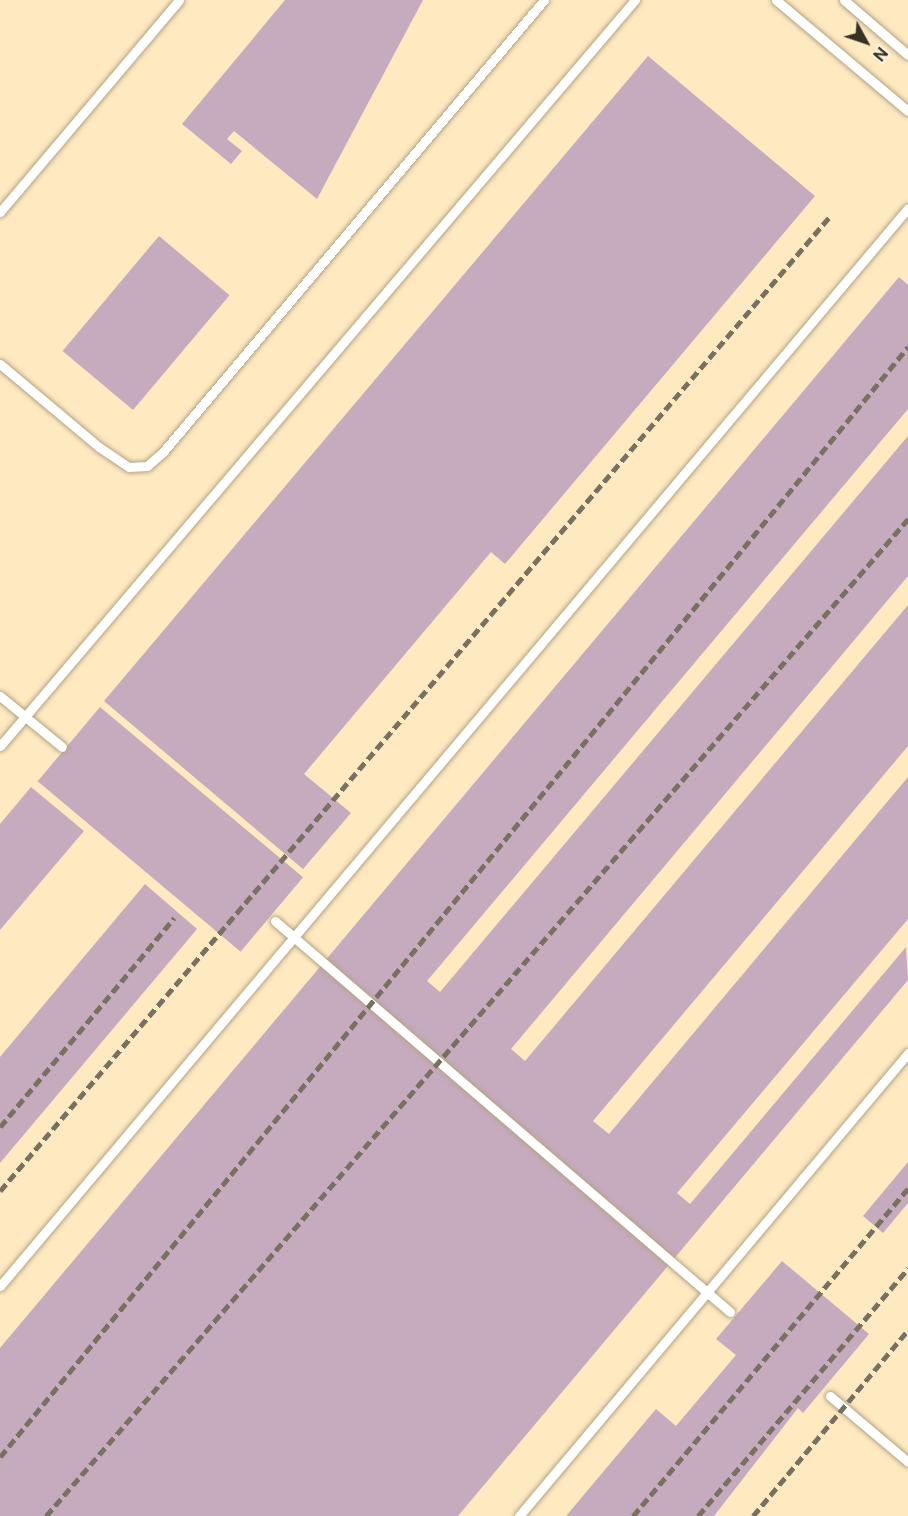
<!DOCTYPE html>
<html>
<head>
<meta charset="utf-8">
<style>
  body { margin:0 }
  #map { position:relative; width:908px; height:1516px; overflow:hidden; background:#fcf2de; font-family:"Public Sans",sans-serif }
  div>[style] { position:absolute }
  .built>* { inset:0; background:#ffe9c1; transform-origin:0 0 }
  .building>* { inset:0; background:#c6aabe; transform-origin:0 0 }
  .roads { filter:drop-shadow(0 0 2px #b3a384) drop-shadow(0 0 2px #b3a384) }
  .service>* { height:9px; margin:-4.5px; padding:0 4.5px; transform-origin:4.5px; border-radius:4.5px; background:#fff }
  .rail>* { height:4.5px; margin-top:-2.25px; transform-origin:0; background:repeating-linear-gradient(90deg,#787161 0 9px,transparent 0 13.5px) }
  span { translate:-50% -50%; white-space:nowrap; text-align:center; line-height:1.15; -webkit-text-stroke:6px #fcf2de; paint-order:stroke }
  .north { position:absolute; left:836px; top:12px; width:60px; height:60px; -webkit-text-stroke:4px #fcf2de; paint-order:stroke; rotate:130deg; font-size:16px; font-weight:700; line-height:24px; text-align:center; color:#383225 }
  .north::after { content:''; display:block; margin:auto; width:21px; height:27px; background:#383225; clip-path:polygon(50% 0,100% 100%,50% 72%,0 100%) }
</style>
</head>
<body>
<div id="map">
  <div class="built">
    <div style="left:0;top:0;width:908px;height:1516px"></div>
  </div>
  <div class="building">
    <div style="clip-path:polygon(285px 0,423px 0,317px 199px,234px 131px,227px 139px,242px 151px,231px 164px,182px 124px)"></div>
    <div style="clip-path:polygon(648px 56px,815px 196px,505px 564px,491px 552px,304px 774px,351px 813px,303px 869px,104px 701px)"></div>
    <div style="left:159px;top:236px;width:92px;height:150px;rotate:40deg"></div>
    <div style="clip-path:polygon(899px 277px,908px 285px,908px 409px,427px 981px,440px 992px,908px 436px,908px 576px,511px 1049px,525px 1061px,908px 605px,908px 746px,593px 1121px,609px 1134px,908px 777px,908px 919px,677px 1193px,690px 1204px,906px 947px,908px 980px,458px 1516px,0 1516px,0 1348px)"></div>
    <div style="left:100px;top:707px;width:265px;height:97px;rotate:40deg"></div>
    <div style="clip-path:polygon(31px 787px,84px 831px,0 930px,0 824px)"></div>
    <div style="clip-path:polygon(145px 884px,197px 929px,0 1163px,0 1057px)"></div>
    <div style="clip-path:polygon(908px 1162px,908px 1203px,883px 1233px,863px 1216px)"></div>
    <div style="clip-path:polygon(782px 1261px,869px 1334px,803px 1413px,798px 1408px,714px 1516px,566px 1516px,656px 1409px,676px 1426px,736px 1355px,716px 1339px)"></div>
  </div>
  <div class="roads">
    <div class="service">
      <div style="left:776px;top:0;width:172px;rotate:40.1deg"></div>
      <div style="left:844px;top:0;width:84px;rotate:40.7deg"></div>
      <div style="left:0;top:212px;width:277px;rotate:-49.8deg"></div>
      <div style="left:0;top:364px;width:129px;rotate:40deg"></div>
      <div style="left:99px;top:447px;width:36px;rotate:34deg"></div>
      <div style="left:129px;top:467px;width:18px;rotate:-3deg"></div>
      <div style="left:147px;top:466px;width:21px;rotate:-41deg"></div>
      <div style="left:163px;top:452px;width:591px;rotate:-49.87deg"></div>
      <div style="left:0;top:696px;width:80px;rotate:39.4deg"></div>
      <div style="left:0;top:746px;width:980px;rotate:-49.6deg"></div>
      <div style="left:275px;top:921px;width:600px;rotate:40.67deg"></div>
      <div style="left:0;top:1286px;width:1409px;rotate:-49.89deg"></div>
      <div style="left:830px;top:1396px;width:102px;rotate:40.2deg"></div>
      <div style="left:519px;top:1516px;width:605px;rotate:-49.96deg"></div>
    </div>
  </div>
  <div class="rail">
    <div style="left:0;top:1127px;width:272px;rotate:-50.2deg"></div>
    <div style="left:0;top:1191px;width:1280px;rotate:-49.59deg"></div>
    <div style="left:0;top:1457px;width:1434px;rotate:-50.72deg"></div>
    <div style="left:46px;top:1516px;width:1318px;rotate:-49.15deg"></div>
    <div style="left:633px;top:1516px;width:428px;rotate:-50deg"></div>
    <div style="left:698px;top:1516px;width:325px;rotate:-49.7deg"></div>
    <div style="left:753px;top:1516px;width:242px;rotate:-50.2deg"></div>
  </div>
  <div class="north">N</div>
</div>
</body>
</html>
